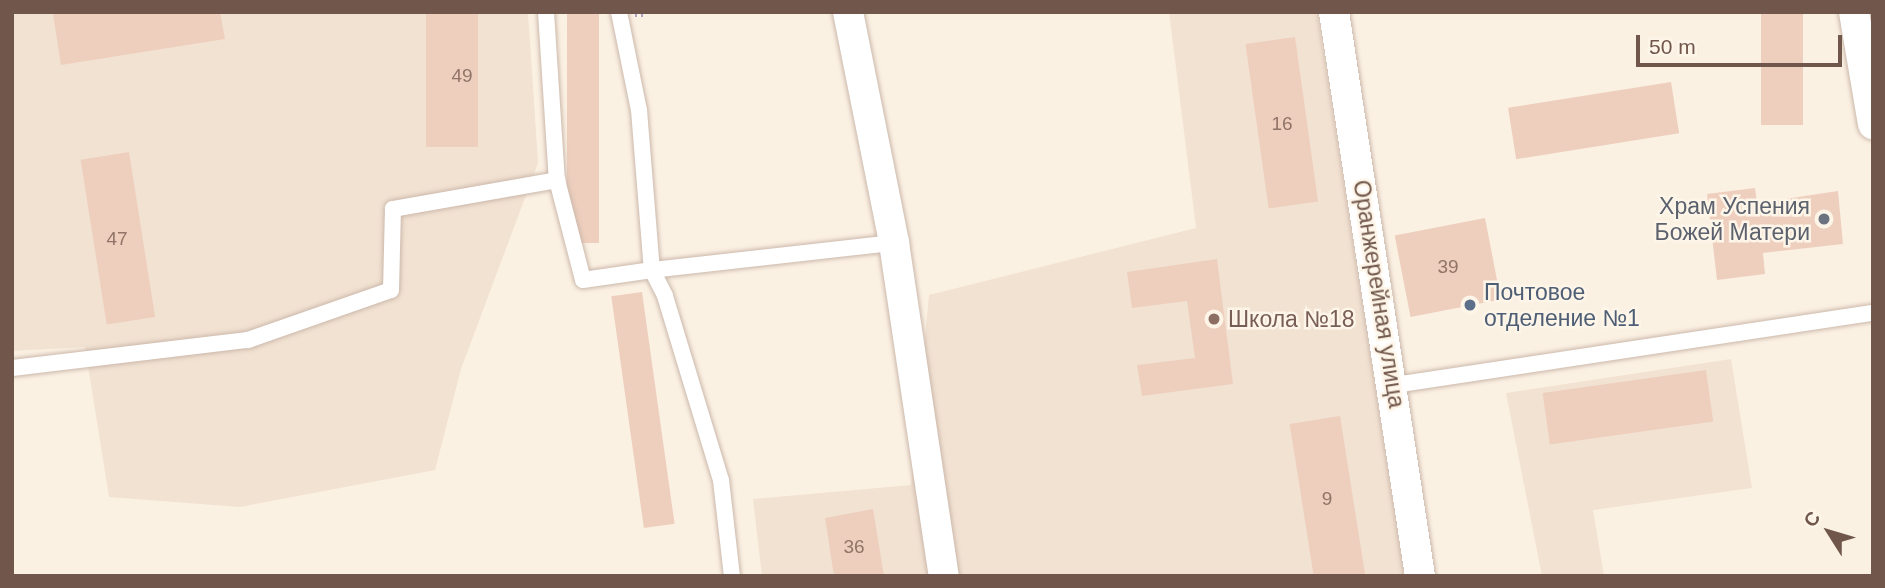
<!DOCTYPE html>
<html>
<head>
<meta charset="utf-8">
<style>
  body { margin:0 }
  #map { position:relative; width:1885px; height:588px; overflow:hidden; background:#fbf1e3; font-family:Arial,sans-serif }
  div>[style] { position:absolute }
  .residential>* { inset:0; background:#f2e2d2 }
  .building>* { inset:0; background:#eecfbd; transform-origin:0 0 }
  .roads { filter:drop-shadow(0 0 2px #cbb8ab) drop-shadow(0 0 2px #cbb8ab) }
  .service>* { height:16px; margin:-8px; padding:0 8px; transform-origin:8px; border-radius:8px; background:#fff }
  .minor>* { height:30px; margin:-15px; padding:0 15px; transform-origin:15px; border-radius:15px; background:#fff }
  .rail>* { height:8px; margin-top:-4px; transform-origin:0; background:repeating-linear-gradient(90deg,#fef5e9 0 16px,#b3a3c3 0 32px); box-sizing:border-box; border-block:2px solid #b3a3c3 }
  .dots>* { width:19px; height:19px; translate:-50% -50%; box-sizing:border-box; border:4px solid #fef5e9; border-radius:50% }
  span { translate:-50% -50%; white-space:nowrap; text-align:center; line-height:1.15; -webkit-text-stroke:5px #fef5e9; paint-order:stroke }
  .number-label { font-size:19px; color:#907568 }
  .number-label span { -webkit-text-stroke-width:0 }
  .worship-label { font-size:23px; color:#5b616d }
  .right { translate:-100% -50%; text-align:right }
  .service-label { font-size:23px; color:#4e5e75 }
  .left { translate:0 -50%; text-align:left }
  .street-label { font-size:23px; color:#71574b }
  .education-label { font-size:23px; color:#785e54 }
  .frame { position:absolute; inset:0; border:14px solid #71574b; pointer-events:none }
  .north { position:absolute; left:1794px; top:497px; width:70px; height:70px; -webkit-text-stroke:5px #fef5e9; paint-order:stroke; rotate:307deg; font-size:19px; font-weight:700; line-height:28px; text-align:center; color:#71574b }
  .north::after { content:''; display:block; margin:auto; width:24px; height:32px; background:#71574b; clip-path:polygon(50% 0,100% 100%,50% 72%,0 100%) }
  .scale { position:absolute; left:1636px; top:35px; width:206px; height:32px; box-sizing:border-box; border:4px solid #71574b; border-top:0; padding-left:9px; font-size:21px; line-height:24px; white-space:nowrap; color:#71574b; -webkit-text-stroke:5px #fef5e9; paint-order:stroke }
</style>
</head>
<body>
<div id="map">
  <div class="residential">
    <div style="clip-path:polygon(12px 12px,528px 12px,538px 163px,461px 369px,435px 470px,240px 507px,109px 497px,85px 347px,12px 351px)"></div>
    <div style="clip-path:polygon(1169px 12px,1317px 12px,1404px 576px,762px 576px,753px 499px,911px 485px,929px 295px,1196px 228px)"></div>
    <div style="clip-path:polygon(1731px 359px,1752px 488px,1593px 510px,1604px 576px,1542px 576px,1506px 393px)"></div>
  </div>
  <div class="building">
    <div style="clip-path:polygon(220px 12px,225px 39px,61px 65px,53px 14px)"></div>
    <div style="left:426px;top:12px;width:52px;height:135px"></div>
    <div style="left:567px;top:12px;width:32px;height:231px"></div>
    <div style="left:1761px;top:12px;width:42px;height:113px"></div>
    <div style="left:1295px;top:37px;width:166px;height:50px;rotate:82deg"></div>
    <div style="left:1671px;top:82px;width:52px;height:165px;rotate:81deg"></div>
    <div style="left:129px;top:152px;width:167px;height:49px;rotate:81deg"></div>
    <div style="clip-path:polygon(1755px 188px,1757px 203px,1838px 191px,1843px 244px,1763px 253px,1765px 274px,1717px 280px,1707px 194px)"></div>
    <div style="left:1485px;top:218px;width:83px;height:92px;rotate:79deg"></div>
    <div style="clip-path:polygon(1217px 259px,1233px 384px,1142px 396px,1137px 365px,1195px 358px,1187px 301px,1132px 308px,1127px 272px)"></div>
    <div style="left:642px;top:292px;width:234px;height:31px;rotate:82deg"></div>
    <div style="left:1706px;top:370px;width:52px;height:165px;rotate:82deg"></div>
    <div style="left:1340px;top:416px;width:162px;height:51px;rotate:81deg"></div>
    <div style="clip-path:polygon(873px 509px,884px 576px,834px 576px,825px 518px)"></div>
  </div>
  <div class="roads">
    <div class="service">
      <div style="left:546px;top:12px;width:168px;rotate:86.3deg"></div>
      <div style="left:557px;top:180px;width:103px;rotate:75.4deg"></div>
      <div style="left:583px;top:280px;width:70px;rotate:-8.2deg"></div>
      <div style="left:652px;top:270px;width:29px;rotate:63deg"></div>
      <div style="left:665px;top:296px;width:192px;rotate:73.1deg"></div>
      <div style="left:721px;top:480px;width:97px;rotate:83.5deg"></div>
      <div style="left:619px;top:12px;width:100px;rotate:78.5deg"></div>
      <div style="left:639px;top:110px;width:161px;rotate:85.4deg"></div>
      <div style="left:652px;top:270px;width:244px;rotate:-6.4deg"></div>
      <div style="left:12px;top:368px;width:238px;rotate:-6.8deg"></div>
      <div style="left:248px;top:340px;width:151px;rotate:-19.3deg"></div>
      <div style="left:391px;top:290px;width:81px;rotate:-88.6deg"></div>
      <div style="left:393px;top:209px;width:167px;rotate:-10deg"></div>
      <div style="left:1395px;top:385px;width:483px;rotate:-8.6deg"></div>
    </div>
    <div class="minor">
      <div style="left:848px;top:12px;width:236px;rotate:78.7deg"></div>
      <div style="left:894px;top:243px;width:337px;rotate:81.5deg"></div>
      <div style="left:1334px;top:12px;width:571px;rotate:81.33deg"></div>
      <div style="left:1854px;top:12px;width:114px;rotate:80.4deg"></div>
    </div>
  </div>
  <div class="rail">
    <div style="left:639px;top:12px;width:5px;rotate:90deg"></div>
  </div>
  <div class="dots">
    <div style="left:1824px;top:219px;background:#6b7280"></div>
    <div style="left:1470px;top:305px;background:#5c6f8a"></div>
    <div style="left:1214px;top:319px;background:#8d6e63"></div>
  </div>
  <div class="number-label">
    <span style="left:462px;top:76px">49</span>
    <span style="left:1282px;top:124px">16</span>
    <span style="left:117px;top:239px">47</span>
    <span style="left:1448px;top:267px">39</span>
    <span style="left:1327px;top:499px">9</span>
    <span style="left:854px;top:547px">36</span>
  </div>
  <div class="worship-label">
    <span class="right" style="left:1810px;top:219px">Храм Успения<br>Божей Матери</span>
  </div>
  <div class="service-label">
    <span class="left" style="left:1484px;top:305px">Почтовое<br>отделение №1</span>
  </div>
  <div class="street-label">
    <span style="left:1379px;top:294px;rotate:81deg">Оранжерейная улица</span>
  </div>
  <div class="education-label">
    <span class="left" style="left:1228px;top:319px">Школа №18</span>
  </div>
  <div class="frame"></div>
  <div class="north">С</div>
  <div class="scale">50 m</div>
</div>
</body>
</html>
